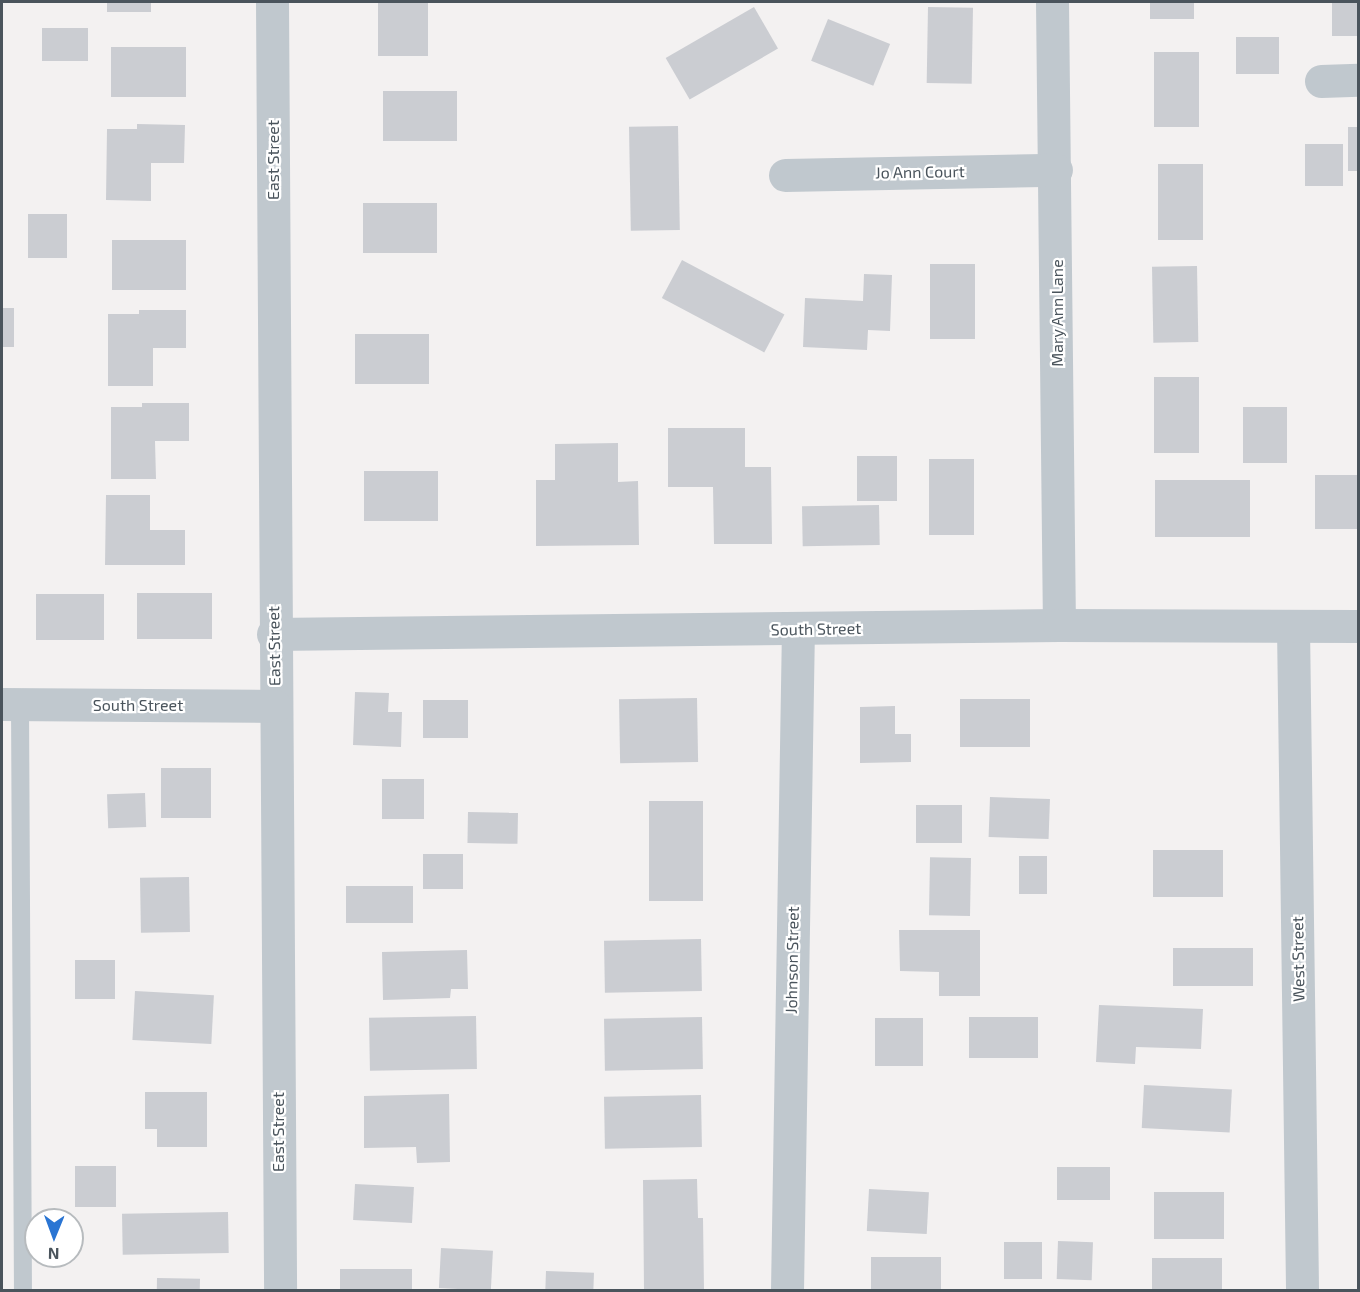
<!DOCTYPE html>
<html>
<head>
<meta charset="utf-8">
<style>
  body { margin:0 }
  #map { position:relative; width:1360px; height:1292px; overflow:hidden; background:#f3f1f1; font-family:"Exo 2",sans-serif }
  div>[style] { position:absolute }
  .building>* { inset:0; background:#cbcdd2; transform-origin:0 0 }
  .service>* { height:18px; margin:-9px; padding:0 9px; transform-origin:9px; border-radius:9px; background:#c0c8ce }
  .minor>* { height:33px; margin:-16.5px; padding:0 16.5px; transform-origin:16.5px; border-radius:16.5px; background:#c0c8ce }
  span { translate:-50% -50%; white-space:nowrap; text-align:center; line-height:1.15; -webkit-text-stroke:4.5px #fff; paint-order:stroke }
  .street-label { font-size:16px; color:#4a545c }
  .frame { position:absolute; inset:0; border:3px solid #4a545c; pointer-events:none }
  .north { position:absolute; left:24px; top:1208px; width:60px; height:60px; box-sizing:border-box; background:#fff; border:2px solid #b7bbbe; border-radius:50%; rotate:181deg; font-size:16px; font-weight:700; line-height:24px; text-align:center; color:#4a545c }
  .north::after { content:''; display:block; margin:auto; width:21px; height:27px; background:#2a75d3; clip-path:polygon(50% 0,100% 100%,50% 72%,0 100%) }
</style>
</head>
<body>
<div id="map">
  <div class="building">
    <div style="left:107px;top:2px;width:44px;height:10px"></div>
    <div style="left:378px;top:2px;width:50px;height:54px"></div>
    <div style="left:1150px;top:2px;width:44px;height:17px"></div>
    <div style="left:1332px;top:2px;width:26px;height:34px"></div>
    <div style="left:754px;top:7px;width:48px;height:102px;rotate:60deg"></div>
    <div style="left:928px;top:7px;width:45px;height:76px;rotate:1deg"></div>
    <div style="left:828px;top:19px;width:67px;height:45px;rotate:22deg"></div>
    <div style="left:42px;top:28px;width:46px;height:33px"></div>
    <div style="left:1236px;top:37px;width:43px;height:37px"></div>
    <div style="left:111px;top:47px;width:75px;height:50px"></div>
    <div style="left:1154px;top:52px;width:45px;height:75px"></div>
    <div style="left:383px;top:91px;width:74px;height:50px"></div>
    <div style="clip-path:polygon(137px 124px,185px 125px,184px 163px,151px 163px,151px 201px,106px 200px,107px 129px,137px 129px)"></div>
    <div style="left:678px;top:126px;width:104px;height:49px;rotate:89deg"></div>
    <div style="left:1348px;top:127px;width:10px;height:44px"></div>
    <div style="left:1305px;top:144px;width:38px;height:42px"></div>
    <div style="left:1158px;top:164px;width:45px;height:76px"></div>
    <div style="left:363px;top:203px;width:74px;height:50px"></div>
    <div style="left:28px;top:214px;width:39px;height:44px"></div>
    <div style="left:112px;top:240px;width:74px;height:50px"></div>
    <div style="left:682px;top:260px;width:116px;height:43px;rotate:28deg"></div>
    <div style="left:930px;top:264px;width:45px;height:75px"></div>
    <div style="left:1197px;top:266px;width:76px;height:45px;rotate:89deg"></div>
    <div style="clip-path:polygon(864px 274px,892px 275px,890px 331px,868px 330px,867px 350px,803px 347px,805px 298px,863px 301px)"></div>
    <div style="left:2px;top:308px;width:12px;height:39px"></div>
    <div style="clip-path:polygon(139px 310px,186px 310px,186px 348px,153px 348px,153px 386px,108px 386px,108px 314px,139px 314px)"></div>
    <div style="left:355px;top:334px;width:74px;height:50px"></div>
    <div style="left:1154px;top:377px;width:45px;height:76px"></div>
    <div style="clip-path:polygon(142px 403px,189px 403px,189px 441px,155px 441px,156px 479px,111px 479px,111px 407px,142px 407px)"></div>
    <div style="left:1243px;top:407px;width:44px;height:56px"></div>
    <div style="clip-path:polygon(668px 428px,745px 428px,745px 467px,771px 467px,772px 544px,714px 544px,713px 487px,668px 487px)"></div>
    <div style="clip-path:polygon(618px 443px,618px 482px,638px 481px,639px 545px,536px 546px,536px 480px,555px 480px,555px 444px)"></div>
    <div style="left:857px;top:456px;width:40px;height:45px"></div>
    <div style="left:929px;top:459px;width:45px;height:76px"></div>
    <div style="left:438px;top:471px;width:50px;height:74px;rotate:90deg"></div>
    <div style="left:1358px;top:475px;width:54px;height:43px;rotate:90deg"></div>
    <div style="left:1250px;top:480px;width:57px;height:95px;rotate:90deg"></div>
    <div style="clip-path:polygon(106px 495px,150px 495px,150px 530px,185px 530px,185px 565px,105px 565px)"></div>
    <div style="left:879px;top:505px;width:40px;height:77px;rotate:89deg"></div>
    <div style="left:137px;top:593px;width:75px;height:46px"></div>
    <div style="left:36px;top:594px;width:68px;height:46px"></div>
    <div style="clip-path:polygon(355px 692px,389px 693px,388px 712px,402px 712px,401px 747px,353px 745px)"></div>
    <div style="left:697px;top:698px;width:64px;height:78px;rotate:89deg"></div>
    <div style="left:1030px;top:699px;width:48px;height:70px;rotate:90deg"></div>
    <div style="left:423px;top:700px;width:45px;height:38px"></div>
    <div style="clip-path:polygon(895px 706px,895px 734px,911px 734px,911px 762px,860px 763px,860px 707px)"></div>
    <div style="left:161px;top:768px;width:50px;height:50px"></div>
    <div style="left:424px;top:779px;width:40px;height:42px;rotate:90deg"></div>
    <div style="left:145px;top:793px;width:34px;height:38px;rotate:88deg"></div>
    <div style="left:990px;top:797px;width:60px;height:40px;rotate:2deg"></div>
    <div style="left:649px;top:801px;width:54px;height:100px"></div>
    <div style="left:916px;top:805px;width:46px;height:38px"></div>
    <div style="left:468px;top:812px;width:50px;height:31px;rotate:1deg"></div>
    <div style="left:1153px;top:850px;width:70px;height:47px"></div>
    <div style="left:423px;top:854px;width:40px;height:35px"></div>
    <div style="left:1019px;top:856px;width:28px;height:38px"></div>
    <div style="left:971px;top:858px;width:58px;height:41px;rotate:91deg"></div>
    <div style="left:189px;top:877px;width:55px;height:49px;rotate:89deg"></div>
    <div style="left:346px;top:886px;width:67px;height:37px"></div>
    <div style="clip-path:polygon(899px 930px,980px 930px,980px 996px,939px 996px,939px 972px,900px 971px)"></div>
    <div style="left:701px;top:939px;width:52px;height:97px;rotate:89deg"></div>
    <div style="left:1173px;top:948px;width:80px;height:38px"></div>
    <div style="clip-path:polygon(467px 950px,468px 989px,451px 989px,450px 998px,383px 1000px,382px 952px)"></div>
    <div style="left:75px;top:960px;width:40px;height:39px"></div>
    <div style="left:135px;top:991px;width:79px;height:49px;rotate:3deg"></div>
    <div style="clip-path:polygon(1099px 1005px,1203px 1009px,1201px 1049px,1136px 1047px,1135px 1064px,1096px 1062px)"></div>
    <div style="left:476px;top:1016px;width:53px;height:107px;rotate:89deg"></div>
    <div style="left:702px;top:1017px;width:52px;height:98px;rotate:89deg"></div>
    <div style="left:1038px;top:1017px;width:41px;height:69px;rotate:90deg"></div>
    <div style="left:875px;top:1018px;width:48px;height:48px"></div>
    <div style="left:1144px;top:1085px;width:88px;height:43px;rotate:3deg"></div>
    <div style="clip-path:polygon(145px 1092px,207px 1092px,207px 1147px,157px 1147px,157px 1129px,145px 1129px)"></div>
    <div style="clip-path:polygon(449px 1094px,450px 1162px,417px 1163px,416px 1147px,364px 1148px,364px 1096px)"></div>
    <div style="left:701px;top:1095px;width:52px;height:97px;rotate:89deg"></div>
    <div style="left:75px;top:1166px;width:41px;height:41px"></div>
    <div style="left:1057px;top:1167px;width:53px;height:33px"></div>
    <div style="clip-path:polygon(697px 1179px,698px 1218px,703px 1218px,704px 1290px,644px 1290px,643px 1180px)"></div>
    <div style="left:355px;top:1184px;width:59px;height:36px;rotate:3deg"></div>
    <div style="left:869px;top:1189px;width:60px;height:42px;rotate:3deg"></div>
    <div style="left:1154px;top:1192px;width:70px;height:47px"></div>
    <div style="left:228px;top:1212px;width:41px;height:106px;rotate:89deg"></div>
    <div style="left:1058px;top:1241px;width:35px;height:38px;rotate:2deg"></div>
    <div style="left:1004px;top:1242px;width:38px;height:37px"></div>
    <div style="left:441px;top:1248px;width:52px;height:40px;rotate:3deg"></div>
    <div style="left:871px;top:1257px;width:70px;height:33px"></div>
    <div style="left:1222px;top:1258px;width:32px;height:70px;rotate:90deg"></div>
    <div style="left:340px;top:1269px;width:72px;height:21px"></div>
    <div style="left:546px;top:1271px;width:48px;height:19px;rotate:2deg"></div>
    <div style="left:157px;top:1278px;width:43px;height:12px;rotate:1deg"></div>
  </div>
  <div class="service">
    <div style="left:20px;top:704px;width:586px;rotate:89.71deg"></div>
  </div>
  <div class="minor">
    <div style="left:272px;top:2px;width:1288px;rotate:89.64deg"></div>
    <div style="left:1052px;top:2px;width:623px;rotate:89.36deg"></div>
    <div style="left:1321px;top:81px;width:37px;rotate:-2deg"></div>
    <div style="left:785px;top:175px;width:271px;rotate:-1.1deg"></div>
    <div style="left:1293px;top:627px;width:663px;rotate:89.22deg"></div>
    <div style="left:273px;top:634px;width:786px;rotate:-0.66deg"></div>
    <div style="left:1059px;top:625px;width:299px;rotate:0.2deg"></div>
    <div style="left:2px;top:704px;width:273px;rotate:0.4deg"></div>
    <div style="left:787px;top:1290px;width:661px;rotate:-89.05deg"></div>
  </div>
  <div class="street-label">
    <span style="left:273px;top:160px;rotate:-90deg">East Street</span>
    <span style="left:920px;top:172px;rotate:-1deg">Jo Ann Court</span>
    <span style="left:1057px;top:313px;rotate:-90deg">Mary Ann Lane</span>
    <span style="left:816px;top:629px;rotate:-1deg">South Street</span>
    <span style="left:274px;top:646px;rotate:-91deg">East Street</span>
    <span style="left:138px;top:705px">South Street</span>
    <span style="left:1298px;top:959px;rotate:-91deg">West Street</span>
    <span style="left:792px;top:960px;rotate:-89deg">Johnson Street</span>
    <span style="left:278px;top:1132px;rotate:-90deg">East Street</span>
  </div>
  <div class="frame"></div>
  <div class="north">N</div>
</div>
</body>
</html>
